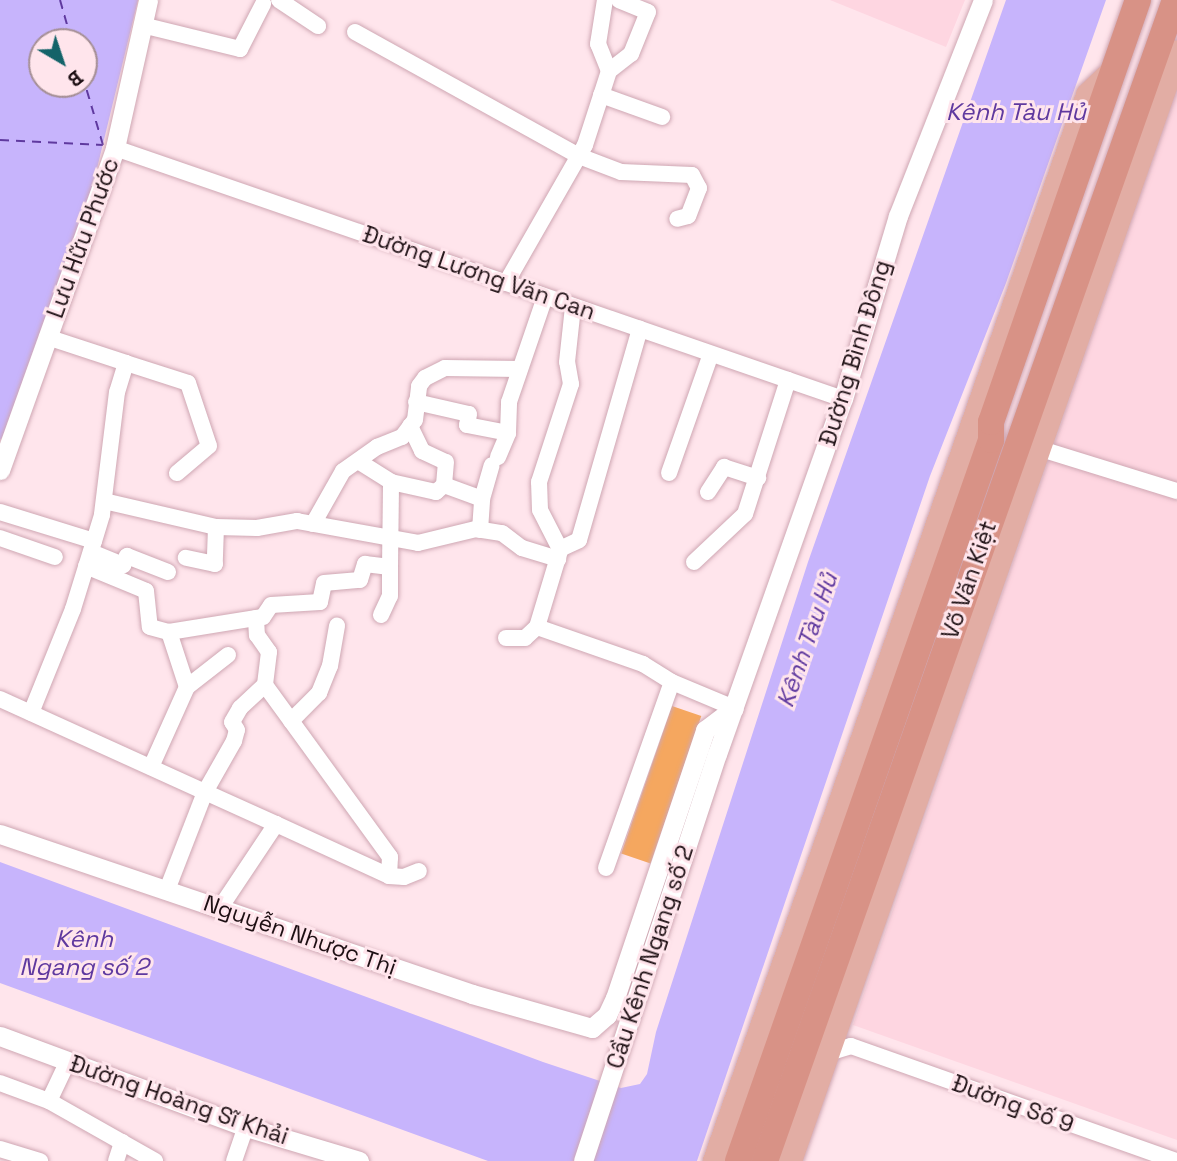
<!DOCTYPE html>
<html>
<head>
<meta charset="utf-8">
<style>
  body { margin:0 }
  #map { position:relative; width:1177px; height:1161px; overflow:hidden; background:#ffe5ec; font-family:"Space Grotesk",sans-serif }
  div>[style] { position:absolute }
  .built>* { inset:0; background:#fed6e1 }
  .green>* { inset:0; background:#f5a75f; transform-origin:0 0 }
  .water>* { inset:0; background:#c7b4fc }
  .ferry>* { height:2px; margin-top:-1px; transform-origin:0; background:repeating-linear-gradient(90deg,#5f399f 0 9px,transparent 0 16px) }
  .roads { filter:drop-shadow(0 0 2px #cfa7b3) drop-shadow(0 0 2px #cfa7b3) }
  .minor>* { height:16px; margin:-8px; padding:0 8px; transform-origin:8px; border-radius:8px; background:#fff }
  .tertiary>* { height:19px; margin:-9.5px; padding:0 9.5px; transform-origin:9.5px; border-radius:9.5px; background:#fff }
  .primary>* { height:24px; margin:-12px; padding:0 12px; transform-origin:12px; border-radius:12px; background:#e2ada4 }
  .trunk>* { height:26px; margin:-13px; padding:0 13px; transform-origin:13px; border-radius:13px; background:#d89286 }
  span { translate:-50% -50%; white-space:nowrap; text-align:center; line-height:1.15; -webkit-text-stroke:6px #ffe5ec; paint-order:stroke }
  .street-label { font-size:23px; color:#1d0f13 }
  .water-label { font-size:24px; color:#5f399f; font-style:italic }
  .north { position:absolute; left:28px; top:28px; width:70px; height:70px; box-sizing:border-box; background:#ffe5ec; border:2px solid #a58f95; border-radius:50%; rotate:141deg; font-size:19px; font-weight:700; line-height:28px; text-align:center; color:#1d0f13 }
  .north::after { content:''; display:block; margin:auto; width:24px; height:32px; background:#146369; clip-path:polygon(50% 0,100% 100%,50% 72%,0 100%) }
</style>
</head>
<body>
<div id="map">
  <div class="built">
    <div style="clip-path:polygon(830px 0,965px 0,946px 47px)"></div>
    <div style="clip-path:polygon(1177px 89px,1177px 1140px,853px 1025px)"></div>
  </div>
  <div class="green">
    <div style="left:672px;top:706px;width:31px;height:156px;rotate:19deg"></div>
  </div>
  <div class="water">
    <div style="clip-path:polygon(evenodd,0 0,138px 0,92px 189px,8px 430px,0 440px,0 0,42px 42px,84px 42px,84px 84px,42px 84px,42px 42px)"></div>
    <div style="clip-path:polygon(1006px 0,1106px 0,1006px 283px,930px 476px,697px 1161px,488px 1161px,0 983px,0 862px,543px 1062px,621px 1088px,640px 1084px,647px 1074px,656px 1032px,808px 562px)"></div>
  </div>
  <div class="ferry">
    <div style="left:60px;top:0;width:44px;rotate:74.1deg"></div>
    <div style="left:0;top:140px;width:103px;rotate:2.8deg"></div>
    <div style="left:103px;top:145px;width:67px;rotate:-106.5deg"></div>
  </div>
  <div class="roads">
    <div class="minor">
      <div style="left:279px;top:0;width:47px;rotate:33.7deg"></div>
      <div style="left:142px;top:25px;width:101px;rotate:13.8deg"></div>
      <div style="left:240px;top:49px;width:51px;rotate:-62.9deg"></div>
      <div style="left:355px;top:32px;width:256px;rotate:29deg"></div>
      <div style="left:579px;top:156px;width:45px;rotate:20.9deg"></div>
      <div style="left:621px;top:172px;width:71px;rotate:2.4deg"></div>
      <div style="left:692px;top:175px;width:15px;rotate:62deg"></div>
      <div style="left:699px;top:188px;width:30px;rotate:111deg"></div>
      <div style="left:688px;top:216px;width:11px;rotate:165deg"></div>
      <div style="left:609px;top:71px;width:28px;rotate:-38deg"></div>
      <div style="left:631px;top:54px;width:45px;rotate:-68deg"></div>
      <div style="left:648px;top:12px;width:31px;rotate:-158deg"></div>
      <div style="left:601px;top:95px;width:65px;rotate:19.8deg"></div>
      <div style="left:115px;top:148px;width:770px;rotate:19.02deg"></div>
      <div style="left:506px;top:283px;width:159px;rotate:-60.2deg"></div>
      <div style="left:585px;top:145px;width:78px;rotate:-72deg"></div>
      <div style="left:609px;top:71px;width:29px;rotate:-112deg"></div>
      <div style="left:598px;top:44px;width:45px;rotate:-81deg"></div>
      <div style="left:47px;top:337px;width:83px;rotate:18.2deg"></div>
      <div style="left:126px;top:363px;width:30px;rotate:107deg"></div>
      <div style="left:117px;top:392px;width:124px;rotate:97deg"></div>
      <div style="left:102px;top:515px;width:27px;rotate:107deg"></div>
      <div style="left:126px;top:363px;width:65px;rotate:17.9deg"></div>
      <div style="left:188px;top:383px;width:66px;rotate:71.6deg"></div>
      <div style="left:209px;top:446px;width:42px;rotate:139.8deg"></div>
      <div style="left:416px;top:402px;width:54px;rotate:12.8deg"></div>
      <div style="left:469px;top:414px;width:11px;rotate:100deg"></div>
      <div style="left:467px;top:425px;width:42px;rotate:11deg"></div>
      <div style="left:410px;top:426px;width:28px;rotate:64deg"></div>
      <div style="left:422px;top:451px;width:26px;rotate:25deg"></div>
      <div style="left:446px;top:462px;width:23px;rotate:95deg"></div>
      <div style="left:1041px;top:449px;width:142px;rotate:17.2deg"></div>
      <div style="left:498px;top:457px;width:26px;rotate:-67deg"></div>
      <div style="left:508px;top:433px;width:31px;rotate:-88deg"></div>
      <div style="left:509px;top:402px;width:111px;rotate:-71.1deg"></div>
      <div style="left:358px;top:461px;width:39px;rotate:32deg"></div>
      <div style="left:391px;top:482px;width:46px;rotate:12.5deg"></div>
      <div style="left:436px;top:492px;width:11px;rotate:-41deg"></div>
      <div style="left:444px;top:485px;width:40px;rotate:20.2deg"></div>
      <div style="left:669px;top:473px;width:126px;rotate:-70.6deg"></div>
      <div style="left:708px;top:492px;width:30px;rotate:-57deg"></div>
      <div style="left:724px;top:467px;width:36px;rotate:18deg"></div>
      <div style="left:104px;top:501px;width:115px;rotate:13.1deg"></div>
      <div style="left:216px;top:527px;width:37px;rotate:92deg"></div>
      <div style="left:215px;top:564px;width:30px;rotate:-168deg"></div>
      <div style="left:0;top:512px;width:98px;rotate:17.1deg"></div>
      <div style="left:94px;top:541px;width:71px;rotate:107.2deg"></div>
      <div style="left:73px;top:609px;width:112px;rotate:112deg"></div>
      <div style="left:313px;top:524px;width:61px;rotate:-60.5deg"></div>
      <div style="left:343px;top:471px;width:42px;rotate:-35.2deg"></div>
      <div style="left:377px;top:447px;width:27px;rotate:-22deg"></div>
      <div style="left:402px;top:437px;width:21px;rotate:-53deg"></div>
      <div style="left:415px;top:420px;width:34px;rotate:-83deg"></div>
      <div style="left:419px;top:386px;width:10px;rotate:-53deg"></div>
      <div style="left:425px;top:378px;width:22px;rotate:-27deg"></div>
      <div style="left:445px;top:368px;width:74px;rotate:0.8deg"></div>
      <div style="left:216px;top:527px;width:41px;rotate:1.4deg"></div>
      <div style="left:257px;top:528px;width:41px;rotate:-9.9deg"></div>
      <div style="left:297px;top:521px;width:123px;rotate:10.3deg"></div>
      <div style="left:418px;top:543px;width:60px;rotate:-13.6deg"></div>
      <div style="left:476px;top:529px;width:26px;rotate:9deg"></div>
      <div style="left:502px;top:533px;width:25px;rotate:37deg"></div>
      <div style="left:522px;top:548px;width:38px;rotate:17deg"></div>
      <div style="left:480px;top:530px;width:31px;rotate:-86deg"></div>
      <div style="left:482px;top:499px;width:35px;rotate:-74deg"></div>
      <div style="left:0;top:538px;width:58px;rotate:19.1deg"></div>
      <div style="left:560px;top:549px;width:44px;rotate:-117.1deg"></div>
      <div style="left:540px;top:510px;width:28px;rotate:-92deg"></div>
      <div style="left:539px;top:482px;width:103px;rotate:-71.9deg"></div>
      <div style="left:571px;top:384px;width:22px;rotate:-100deg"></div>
      <div style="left:567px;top:362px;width:55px;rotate:-83.8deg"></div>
      <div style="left:560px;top:549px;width:21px;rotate:-25deg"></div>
      <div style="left:579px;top:540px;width:220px;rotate:-73.9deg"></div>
      <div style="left:91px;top:552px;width:35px;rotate:22deg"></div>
      <div style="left:123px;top:565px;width:10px;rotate:-66deg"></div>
      <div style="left:127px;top:556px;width:44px;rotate:21.3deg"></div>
      <div style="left:694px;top:562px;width:70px;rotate:-43.3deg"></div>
      <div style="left:745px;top:514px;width:141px;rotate:-72.2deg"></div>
      <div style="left:86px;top:566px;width:65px;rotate:22.6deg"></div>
      <div style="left:146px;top:591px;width:36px;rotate:84deg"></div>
      <div style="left:150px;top:627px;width:20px;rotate:15deg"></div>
      <div style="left:381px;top:615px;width:21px;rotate:-65deg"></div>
      <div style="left:390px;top:596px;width:29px;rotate:-90deg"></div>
      <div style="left:256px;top:618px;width:17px;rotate:87deg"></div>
      <div style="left:257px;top:635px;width:21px;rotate:55deg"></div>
      <div style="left:269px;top:652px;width:33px;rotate:97deg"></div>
      <div style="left:265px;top:685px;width:213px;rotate:54deg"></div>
      <div style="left:390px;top:857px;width:19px;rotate:93deg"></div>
      <div style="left:537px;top:627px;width:112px;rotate:19.2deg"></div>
      <div style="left:643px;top:664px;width:34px;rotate:32deg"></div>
      <div style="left:672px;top:682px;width:67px;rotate:22.8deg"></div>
      <div style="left:506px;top:638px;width:19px"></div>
      <div style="left:525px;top:638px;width:16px;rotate:-43deg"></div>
      <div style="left:537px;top:627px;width:79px;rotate:-73.2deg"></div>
      <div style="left:187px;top:687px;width:58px;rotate:-108.1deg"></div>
      <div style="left:169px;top:632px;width:95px;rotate:-9.1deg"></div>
      <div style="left:263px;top:617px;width:14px;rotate:-56deg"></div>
      <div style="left:271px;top:605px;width:49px;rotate:-3.5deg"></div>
      <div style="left:320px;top:602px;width:19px;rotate:-78deg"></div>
      <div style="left:324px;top:583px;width:36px;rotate:-5deg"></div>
      <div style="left:360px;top:580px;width:17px;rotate:-73deg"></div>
      <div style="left:365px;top:564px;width:25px;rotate:7deg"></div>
      <div style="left:390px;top:567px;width:85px;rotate:-89.3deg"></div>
      <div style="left:0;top:699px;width:225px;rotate:24.4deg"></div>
      <div style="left:205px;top:792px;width:59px;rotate:-60.4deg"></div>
      <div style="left:234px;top:741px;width:11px;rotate:-75deg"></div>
      <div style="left:237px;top:730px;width:9px;rotate:-122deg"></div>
      <div style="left:232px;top:722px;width:16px;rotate:-60deg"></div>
      <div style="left:240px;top:708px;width:34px;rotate:-43deg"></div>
      <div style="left:291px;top:721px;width:40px;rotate:-45deg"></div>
      <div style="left:319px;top:693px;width:29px;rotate:-68deg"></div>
      <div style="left:330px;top:666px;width:41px;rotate:-80.1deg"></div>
      <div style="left:151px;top:767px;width:88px;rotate:-65.8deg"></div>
      <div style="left:187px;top:687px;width:52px;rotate:-38deg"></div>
      <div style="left:606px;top:868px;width:197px;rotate:-70.5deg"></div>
      <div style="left:167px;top:890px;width:105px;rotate:-68.8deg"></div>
      <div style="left:205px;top:792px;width:78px;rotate:24.3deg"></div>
      <div style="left:220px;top:908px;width:101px;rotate:-56.3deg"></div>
      <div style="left:276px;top:824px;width:124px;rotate:24.7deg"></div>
      <div style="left:389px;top:876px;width:15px;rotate:4deg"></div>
      <div style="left:404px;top:877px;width:16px;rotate:-22deg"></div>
      <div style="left:828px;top:1053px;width:24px;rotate:-17deg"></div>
      <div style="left:851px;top:1046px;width:345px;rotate:19.5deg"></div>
      <div style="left:68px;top:1061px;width:44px;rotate:115.4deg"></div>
      <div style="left:49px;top:1101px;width:122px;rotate:29.5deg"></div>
      <div style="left:0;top:1083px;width:52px;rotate:20.2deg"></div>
      <div style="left:0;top:1149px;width:42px;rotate:16.7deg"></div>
      <div style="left:116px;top:1161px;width:20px;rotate:-72deg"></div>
      <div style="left:234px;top:1161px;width:36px;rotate:-71deg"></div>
    </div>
    <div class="tertiary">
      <div style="left:0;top:470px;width:342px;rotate:-70.3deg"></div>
      <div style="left:115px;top:148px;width:152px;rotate:-77.4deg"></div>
      <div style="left:0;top:834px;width:498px;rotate:18.7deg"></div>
      <div style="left:472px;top:994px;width:125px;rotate:15.8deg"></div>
      <div style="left:592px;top:1028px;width:20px;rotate:-41deg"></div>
      <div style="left:607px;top:1015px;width:19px;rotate:-65deg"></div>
      <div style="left:615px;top:998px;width:283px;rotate:-71.4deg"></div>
      <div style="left:705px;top:730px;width:36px;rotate:-37deg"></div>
      <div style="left:0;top:1036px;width:262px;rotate:20.3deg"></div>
      <div style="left:246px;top:1127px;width:118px;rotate:16.7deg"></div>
      <div style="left:583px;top:1161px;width:428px;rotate:-71.8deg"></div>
      <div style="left:717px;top:754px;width:377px;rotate:-70.5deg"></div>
      <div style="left:843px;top:399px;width:191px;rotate:-73.3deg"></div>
      <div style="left:898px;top:216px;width:232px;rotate:-68.5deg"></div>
    </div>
    <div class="primary">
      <div style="left:715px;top:1161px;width:1129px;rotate:-70.71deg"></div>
      <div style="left:1088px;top:95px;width:28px;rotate:-44deg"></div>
      <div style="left:790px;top:1161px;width:1174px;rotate:-70.75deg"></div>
    </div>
    <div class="trunk">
      <div style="left:738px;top:1161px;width:764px;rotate:-70.66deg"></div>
      <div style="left:991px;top:440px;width:18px;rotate:-90deg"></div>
      <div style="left:991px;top:422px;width:447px;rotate:-70.8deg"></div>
      <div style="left:765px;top:1161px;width:1231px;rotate:-70.55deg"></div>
    </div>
  </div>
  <div class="street-label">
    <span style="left:83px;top:238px;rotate:-70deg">Lưu Hữu Phước</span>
    <span style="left:479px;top:273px;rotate:19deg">Đường Lương Văn Can</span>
    <span style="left:855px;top:353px;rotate:-73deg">Đường Bình Đông</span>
    <span style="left:969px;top:580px;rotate:-71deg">Võ Văn Kiệt</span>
    <span style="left:300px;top:935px;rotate:19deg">Nguyễn Nhược Thị</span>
    <span style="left:650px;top:957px;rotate:-72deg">Cầu Kênh Ngang số 2</span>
    <span style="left:179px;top:1100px;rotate:19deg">Đường Hoàng Sĩ Khải</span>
    <span style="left:1013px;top:1104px;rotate:20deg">Đường Số 9</span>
  </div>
  <div class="water-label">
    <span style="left:1016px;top:112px">Kênh Tàu Hủ</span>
    <span style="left:807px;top:640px;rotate:-71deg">Kênh Tàu Hủ</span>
    <span style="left:84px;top:953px">Kênh<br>Ngang số 2</span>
  </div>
  <div class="north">B</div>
</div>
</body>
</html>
